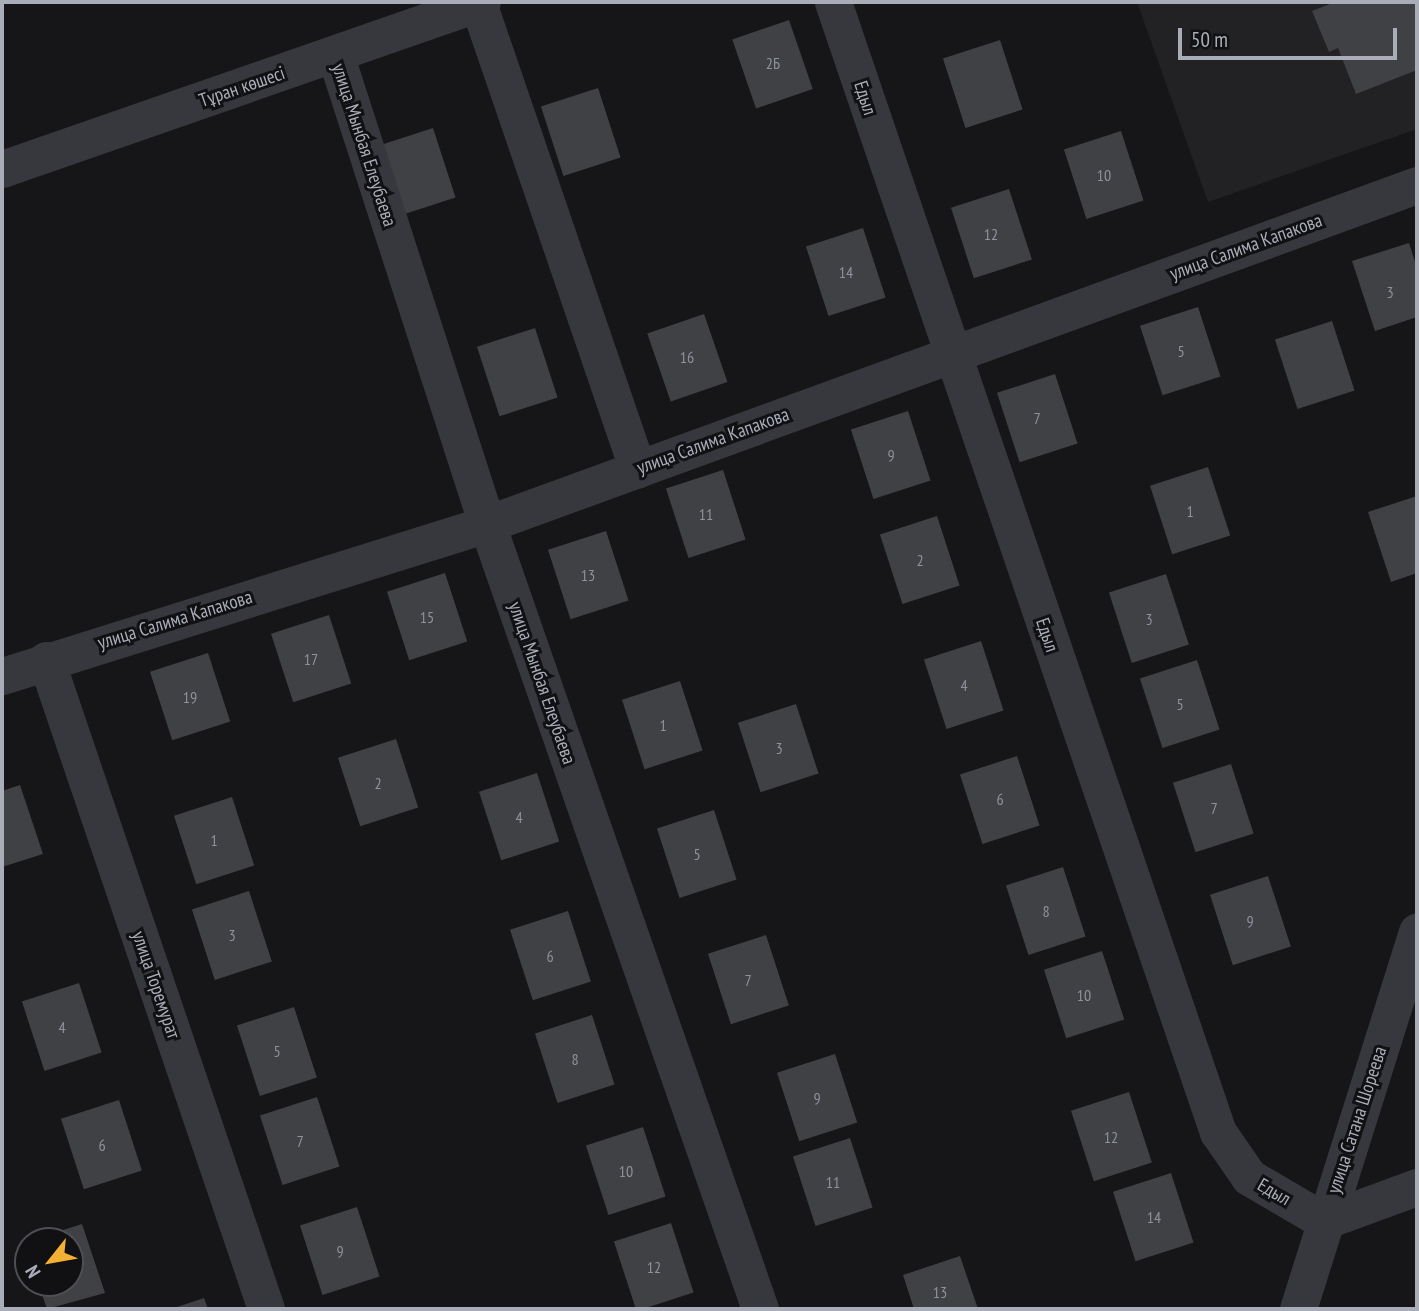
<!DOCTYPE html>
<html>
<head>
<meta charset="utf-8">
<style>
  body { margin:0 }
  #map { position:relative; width:1419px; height:1311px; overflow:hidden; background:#161618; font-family:"PT Sans Narrow",sans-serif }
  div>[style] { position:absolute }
  .built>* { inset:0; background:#222225 }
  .building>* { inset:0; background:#404145; transform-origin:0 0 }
  .minor>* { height:37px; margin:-18.5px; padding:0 18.5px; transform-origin:18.5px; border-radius:18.5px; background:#37383d }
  span { translate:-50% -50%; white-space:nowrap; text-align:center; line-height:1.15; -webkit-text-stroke:6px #111113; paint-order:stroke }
  .number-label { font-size:16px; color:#8e929b }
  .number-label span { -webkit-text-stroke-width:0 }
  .street-label { font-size:19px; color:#a8adb8 }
  .frame { position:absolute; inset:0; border:4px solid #a8adb8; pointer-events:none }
  .north { position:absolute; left:14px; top:1227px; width:70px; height:70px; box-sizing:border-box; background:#111113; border:2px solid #4d4f55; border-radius:50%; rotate:239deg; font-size:19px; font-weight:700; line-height:28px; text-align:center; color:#a8adb8 }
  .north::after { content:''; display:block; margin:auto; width:24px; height:32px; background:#f2b134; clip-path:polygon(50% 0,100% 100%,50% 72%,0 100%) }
  .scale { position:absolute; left:1178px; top:28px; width:219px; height:32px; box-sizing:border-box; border:4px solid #a8adb8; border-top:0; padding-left:9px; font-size:21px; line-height:24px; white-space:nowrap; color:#a8adb8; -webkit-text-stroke:5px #111113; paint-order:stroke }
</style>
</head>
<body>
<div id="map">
  <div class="built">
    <div style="clip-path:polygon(1137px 2px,1417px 2px,1417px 129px,1208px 202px)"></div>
  </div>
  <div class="building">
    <div style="clip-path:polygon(1335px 2px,1417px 2px,1417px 70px,1356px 94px,1338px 48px,1329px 52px,1312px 11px)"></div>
    <div style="left:789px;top:20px;width:73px;height:60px;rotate:71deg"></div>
    <div style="left:1000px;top:40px;width:73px;height:60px;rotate:72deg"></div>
    <div style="left:598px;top:88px;width:73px;height:60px;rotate:72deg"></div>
    <div style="left:433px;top:128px;width:73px;height:60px;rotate:72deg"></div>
    <div style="left:1121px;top:131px;width:73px;height:60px;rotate:72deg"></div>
    <div style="left:1009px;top:189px;width:74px;height:61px;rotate:72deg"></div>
    <div style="left:863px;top:228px;width:73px;height:60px;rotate:72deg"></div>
    <div style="clip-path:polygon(1409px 243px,1417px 268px,1417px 317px,1375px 331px,1352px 261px)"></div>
    <div style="left:1198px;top:307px;width:73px;height:61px;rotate:72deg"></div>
    <div style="left:704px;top:314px;width:72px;height:60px;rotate:71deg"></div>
    <div style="left:1332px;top:321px;width:73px;height:60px;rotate:72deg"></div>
    <div style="left:535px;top:328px;width:73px;height:61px;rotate:72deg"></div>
    <div style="left:1055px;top:374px;width:73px;height:61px;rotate:72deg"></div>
    <div style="left:908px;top:411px;width:73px;height:60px;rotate:72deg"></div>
    <div style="left:1208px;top:467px;width:72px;height:61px;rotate:72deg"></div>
    <div style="left:723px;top:470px;width:73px;height:60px;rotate:72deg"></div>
    <div style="clip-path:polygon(1417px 496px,1417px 573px,1391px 582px,1368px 512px)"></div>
    <div style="left:937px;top:516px;width:73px;height:60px;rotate:72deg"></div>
    <div style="left:606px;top:531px;width:73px;height:61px;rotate:72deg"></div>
    <div style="left:445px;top:573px;width:72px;height:61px;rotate:72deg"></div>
    <div style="left:1166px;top:574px;width:74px;height:60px;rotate:72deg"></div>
    <div style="left:329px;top:615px;width:72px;height:61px;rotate:72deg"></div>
    <div style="left:981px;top:641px;width:73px;height:60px;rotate:72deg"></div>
    <div style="left:208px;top:653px;width:72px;height:61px;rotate:72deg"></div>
    <div style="left:1197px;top:660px;width:73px;height:60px;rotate:72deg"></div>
    <div style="left:680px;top:681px;width:73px;height:61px;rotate:72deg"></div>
    <div style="left:796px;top:704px;width:73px;height:61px;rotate:72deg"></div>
    <div style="left:396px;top:739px;width:72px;height:61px;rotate:72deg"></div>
    <div style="left:1017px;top:756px;width:73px;height:60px;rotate:72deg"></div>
    <div style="left:1231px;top:764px;width:73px;height:61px;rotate:72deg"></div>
    <div style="left:537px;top:773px;width:72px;height:61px;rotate:72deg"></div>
    <div style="clip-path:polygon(20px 785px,43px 854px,2px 867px,2px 791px)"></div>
    <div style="left:232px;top:797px;width:72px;height:61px;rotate:72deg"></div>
    <div style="left:714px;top:810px;width:73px;height:60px;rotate:72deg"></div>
    <div style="left:1063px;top:867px;width:73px;height:60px;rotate:72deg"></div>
    <div style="left:1268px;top:876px;width:74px;height:61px;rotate:72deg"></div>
    <div style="left:249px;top:891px;width:74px;height:60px;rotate:72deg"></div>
    <div style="left:568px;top:911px;width:74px;height:61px;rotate:72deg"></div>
    <div style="left:766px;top:935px;width:74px;height:61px;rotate:72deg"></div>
    <div style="left:1102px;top:951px;width:72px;height:61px;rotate:72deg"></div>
    <div style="left:79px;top:983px;width:73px;height:60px;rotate:72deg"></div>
    <div style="left:294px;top:1007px;width:74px;height:60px;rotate:72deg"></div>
    <div style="left:592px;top:1015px;width:73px;height:60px;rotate:72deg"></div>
    <div style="left:835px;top:1054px;width:72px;height:61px;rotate:72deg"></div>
    <div style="left:1129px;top:1092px;width:74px;height:61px;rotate:72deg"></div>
    <div style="left:317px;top:1097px;width:73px;height:60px;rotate:72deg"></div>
    <div style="left:119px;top:1100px;width:74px;height:61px;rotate:72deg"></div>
    <div style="left:643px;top:1127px;width:73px;height:60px;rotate:72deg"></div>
    <div style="left:850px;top:1138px;width:73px;height:60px;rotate:72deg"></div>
    <div style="left:1171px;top:1173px;width:73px;height:61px;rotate:72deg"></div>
    <div style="left:357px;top:1207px;width:73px;height:60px;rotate:72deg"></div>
    <div style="left:671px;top:1223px;width:73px;height:60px;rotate:72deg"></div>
    <div style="clip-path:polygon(82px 1224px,105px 1293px,47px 1309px,38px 1283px,70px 1283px,70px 1241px,32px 1240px)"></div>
    <div style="clip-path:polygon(960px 1256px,978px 1309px,914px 1309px,903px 1275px)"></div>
    <div style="clip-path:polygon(204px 1298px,208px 1309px,171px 1309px)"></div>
  </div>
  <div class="minor">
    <div style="left:833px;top:2px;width:1194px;rotate:71.19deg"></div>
    <div style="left:1218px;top:1132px;width:55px;rotate:55.4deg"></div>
    <div style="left:1249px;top:1177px;width:87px;rotate:30.4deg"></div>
    <div style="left:1324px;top:1221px;width:99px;rotate:-20.1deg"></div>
    <div style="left:478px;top:3px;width:493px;rotate:71.1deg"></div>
    <div style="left:335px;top:54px;width:494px;rotate:72.1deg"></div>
    <div style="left:487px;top:524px;width:831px;rotate:70.82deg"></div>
    <div style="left:2px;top:169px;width:508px;rotate:-19.18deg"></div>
    <div style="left:46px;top:660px;width:685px;rotate:71.27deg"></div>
    <div style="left:2px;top:676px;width:508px;rotate:-17.4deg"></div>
    <div style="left:487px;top:524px;width:990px;rotate:-20.03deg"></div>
    <div style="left:1298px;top:1309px;width:396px;rotate:-72.5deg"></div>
  </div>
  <div class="number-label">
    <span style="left:773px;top:63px">2Б</span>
    <span style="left:1104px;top:175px">10</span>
    <span style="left:991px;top:234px">12</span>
    <span style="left:846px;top:272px">14</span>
    <span style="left:1390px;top:292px">3</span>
    <span style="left:1181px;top:351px">5</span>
    <span style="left:687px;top:357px">16</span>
    <span style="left:1037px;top:418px">7</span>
    <span style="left:891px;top:455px">9</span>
    <span style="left:1190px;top:511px">1</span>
    <span style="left:706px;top:514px">11</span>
    <span style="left:920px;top:560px">2</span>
    <span style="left:588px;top:575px">13</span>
    <span style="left:427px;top:617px">15</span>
    <span style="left:1149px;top:619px">3</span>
    <span style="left:311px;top:659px">17</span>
    <span style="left:964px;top:685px">4</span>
    <span style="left:190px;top:697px">19</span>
    <span style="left:1180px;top:704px">5</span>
    <span style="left:663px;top:725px">1</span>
    <span style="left:779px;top:748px">3</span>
    <span style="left:378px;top:783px">2</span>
    <span style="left:1000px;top:799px">6</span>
    <span style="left:1214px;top:808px">7</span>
    <span style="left:519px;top:817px">4</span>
    <span style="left:214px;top:840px">1</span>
    <span style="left:697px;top:854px">5</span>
    <span style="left:1046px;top:911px">8</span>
    <span style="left:1250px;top:921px">9</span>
    <span style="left:232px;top:935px">3</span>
    <span style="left:550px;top:956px">6</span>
    <span style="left:748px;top:980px">7</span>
    <span style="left:1084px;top:995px">10</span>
    <span style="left:62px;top:1027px">4</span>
    <span style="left:277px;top:1051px">5</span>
    <span style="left:575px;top:1059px">8</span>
    <span style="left:817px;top:1098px">9</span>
    <span style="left:1111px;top:1137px">12</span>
    <span style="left:300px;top:1141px">7</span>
    <span style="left:102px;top:1145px">6</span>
    <span style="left:626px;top:1171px">10</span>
    <span style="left:833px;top:1182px">11</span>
    <span style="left:1154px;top:1217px">14</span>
    <span style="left:340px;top:1251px">9</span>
    <span style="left:654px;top:1267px">12</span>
    <span style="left:940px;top:1292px">13</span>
  </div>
  <div class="street-label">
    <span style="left:242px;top:87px;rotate:-19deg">Тұран көшесі</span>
    <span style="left:865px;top:98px;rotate:72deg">Едыл</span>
    <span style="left:364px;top:145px;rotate:72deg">улица Мынбая Елеубаева</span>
    <span style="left:1246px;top:247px;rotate:-20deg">улица Салима Капакова</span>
    <span style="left:713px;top:441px;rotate:-20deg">улица Салима Капакова</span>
    <span style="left:175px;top:620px;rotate:-17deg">улица Салима Капакова</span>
    <span style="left:1047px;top:635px;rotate:71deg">Едыл</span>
    <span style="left:542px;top:683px;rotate:71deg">улица Мынбая Елеубаева</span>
    <span style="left:156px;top:985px;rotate:71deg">улица Торемурат</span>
    <span style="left:1357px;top:1120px;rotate:-72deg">улица Сатана Шореева</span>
    <span style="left:1274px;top:1192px;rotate:30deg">Едыл</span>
  </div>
  <div class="frame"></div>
  <div class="north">N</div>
  <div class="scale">50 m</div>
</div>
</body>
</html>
